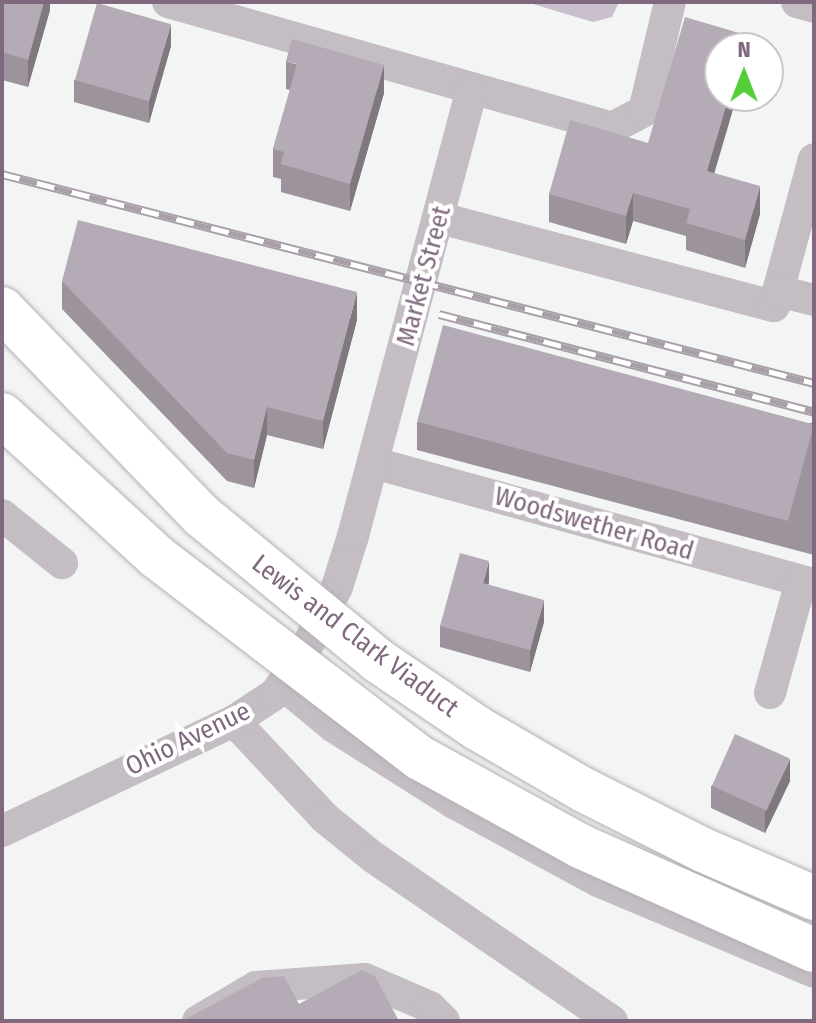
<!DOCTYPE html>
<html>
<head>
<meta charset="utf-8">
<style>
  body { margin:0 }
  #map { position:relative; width:816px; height:1023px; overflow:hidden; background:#f3f5f4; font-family:"Fira Sans Condensed",sans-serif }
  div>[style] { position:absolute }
  .water>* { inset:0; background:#cabfcc }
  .minor>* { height:32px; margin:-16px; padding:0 16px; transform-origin:16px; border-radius:16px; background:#c4bdc3 }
  .rail>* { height:9px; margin-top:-4.5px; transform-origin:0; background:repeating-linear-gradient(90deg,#fff 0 18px,#a99fa9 0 36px); box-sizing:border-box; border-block:2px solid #a99fa9 }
  .bridges { filter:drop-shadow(0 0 2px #b5afb5) drop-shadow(0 0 2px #b5afb5) }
  .highway-bridge>* { height:44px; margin:-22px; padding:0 22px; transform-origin:22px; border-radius:22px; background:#fff }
  .wall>* { inset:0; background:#9c939d }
  .shaded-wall>* { inset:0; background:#7f787f }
  .building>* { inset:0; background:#b5abb6; transform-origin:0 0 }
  span { translate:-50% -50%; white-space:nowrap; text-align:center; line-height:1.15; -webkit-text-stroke:8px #fff; paint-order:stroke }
  .street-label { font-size:26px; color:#80687f }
  .frame { position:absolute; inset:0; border:4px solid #80687f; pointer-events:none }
  .north { position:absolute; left:704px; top:32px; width:80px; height:80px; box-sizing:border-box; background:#fff; border:2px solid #ccc3cc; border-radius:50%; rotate:0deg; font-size:22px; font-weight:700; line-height:32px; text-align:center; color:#80687f }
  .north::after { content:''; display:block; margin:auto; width:28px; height:36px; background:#54cf39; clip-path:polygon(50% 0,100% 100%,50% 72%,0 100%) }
</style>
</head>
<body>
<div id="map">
  <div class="water">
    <div style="clip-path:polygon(526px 2px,619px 2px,612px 17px,593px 22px)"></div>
  </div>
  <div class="minor">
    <div style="left:168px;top:2px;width:462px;rotate:15.8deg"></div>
    <div style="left:612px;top:128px;width:36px;rotate:-28deg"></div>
    <div style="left:644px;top:111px;width:112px;rotate:-76.6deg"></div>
    <div style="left:797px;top:2px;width:18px;rotate:16deg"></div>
    <div style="left:440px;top:218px;width:345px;rotate:14.8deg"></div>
    <div style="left:774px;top:306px;width:152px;rotate:-74.8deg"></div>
    <div style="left:778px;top:291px;width:37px;rotate:14deg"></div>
    <div style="left:374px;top:463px;width:456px;rotate:15.4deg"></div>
    <div style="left:2px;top:515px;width:77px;rotate:38.7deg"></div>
    <div style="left:282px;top:684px;width:67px;rotate:39.6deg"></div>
    <div style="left:334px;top:727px;width:144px;rotate:32.3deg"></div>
    <div style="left:456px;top:804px;width:162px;rotate:28.5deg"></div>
    <div style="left:598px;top:881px;width:234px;rotate:22.8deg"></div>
    <div style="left:770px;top:693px;width:116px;rotate:-74.5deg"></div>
    <div style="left:234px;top:721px;width:133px;rotate:46.8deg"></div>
    <div style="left:325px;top:818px;width:62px;rotate:39.1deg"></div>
    <div style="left:373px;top:857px;width:290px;rotate:34.5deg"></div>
    <div style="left:2px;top:831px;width:257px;rotate:-25.4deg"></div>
    <div style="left:234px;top:721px;width:49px;rotate:-33.4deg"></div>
    <div style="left:275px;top:694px;width:47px;rotate:-54.6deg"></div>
    <div style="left:302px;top:656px;width:77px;rotate:-63.1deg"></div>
    <div style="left:337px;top:587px;width:53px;rotate:-72.6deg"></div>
    <div style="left:353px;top:536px;width:463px;rotate:-75.1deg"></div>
    <div style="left:198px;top:1021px;width:67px;rotate:-30.4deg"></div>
    <div style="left:256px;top:987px;width:109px;rotate:-4.2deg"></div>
    <div style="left:365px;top:979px;width:71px;rotate:23.3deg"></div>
    <div style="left:430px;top:1007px;width:20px;rotate:45deg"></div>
  </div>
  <div class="rail">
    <div style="left:2px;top:174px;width:838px;rotate:14.43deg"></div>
    <div style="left:439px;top:314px;width:388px;rotate:14.6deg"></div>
  </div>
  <div class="bridges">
    <div class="highway-bridge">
      <div style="left:2px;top:309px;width:288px;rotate:46deg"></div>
      <div style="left:202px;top:516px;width:227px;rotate:39.4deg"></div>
      <div style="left:377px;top:660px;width:121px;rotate:34.2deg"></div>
      <div style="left:477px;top:728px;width:124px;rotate:30.1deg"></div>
      <div style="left:584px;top:790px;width:133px;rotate:26.8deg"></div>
      <div style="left:703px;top:850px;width:121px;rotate:23.4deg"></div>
      <div style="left:2px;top:415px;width:210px;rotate:42.5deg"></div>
      <div style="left:157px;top:557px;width:331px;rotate:37.4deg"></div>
      <div style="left:420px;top:758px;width:183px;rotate:28.8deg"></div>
      <div style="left:580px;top:846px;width:256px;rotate:24deg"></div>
    </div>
  </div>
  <div class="wall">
    <div style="clip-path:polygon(2px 2px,50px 2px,50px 10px,28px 87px,2px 80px)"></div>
    <div style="clip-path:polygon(171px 46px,149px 123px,74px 102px,74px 80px)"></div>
    <div style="clip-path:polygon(746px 48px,714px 173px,760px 214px,745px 268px,686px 250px,686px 236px,633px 221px,626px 244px,549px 222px,549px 194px,648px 143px)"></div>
    <div style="clip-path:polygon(286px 61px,384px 93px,350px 211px,281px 192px,281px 179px,273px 177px,273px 149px,290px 90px,286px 89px)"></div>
    <div style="clip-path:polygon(62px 281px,357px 320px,323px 449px,267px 435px,254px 488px,227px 481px,62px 309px)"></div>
    <div style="clip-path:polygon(417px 422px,814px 423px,814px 555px,417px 450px)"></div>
    <div style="clip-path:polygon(489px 582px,488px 585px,544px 622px,530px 672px,440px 647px,440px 626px)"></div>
    <div style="clip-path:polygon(790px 781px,765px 833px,711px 808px,711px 786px)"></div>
  </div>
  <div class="shaded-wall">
    <div style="clip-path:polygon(44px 2px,50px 2px,50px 10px,28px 87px,28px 60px)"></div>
    <div style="clip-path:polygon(171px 24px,171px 46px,149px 123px,149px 101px)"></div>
    <div style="clip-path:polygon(384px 65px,384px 93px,350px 211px,350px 184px)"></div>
    <div style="clip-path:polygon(729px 96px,737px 96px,707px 198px,707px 171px)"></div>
    <div style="clip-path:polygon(760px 186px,760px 214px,745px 268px,745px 240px)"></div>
    <div style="clip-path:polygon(633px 193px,633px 221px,626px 244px,626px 216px)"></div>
    <div style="clip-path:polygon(357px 292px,357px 320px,323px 449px,323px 421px)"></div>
    <div style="clip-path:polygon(267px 407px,267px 435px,254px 488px,254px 460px)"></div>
    <div style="clip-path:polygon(489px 561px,489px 582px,483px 605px,483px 583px)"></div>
    <div style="clip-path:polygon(544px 600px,544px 622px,530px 672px,530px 650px)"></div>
    <div style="clip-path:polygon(790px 759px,790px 781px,765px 833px,765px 812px)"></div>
  </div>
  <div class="building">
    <div style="clip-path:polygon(2px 2px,44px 2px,28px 60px,2px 52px)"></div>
    <div style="left:97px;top:3px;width:77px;height:80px;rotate:16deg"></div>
    <div style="clip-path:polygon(685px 17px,746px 35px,743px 48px,720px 48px,720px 96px,729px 96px,707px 171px,760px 186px,745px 240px,686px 223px,690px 209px,633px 193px,626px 216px,549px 194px,570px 120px,648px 143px)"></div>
    <div style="clip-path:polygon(292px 39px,384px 65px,350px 184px,281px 164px,284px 152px,273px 149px,297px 64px,286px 61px)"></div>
    <div style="clip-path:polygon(78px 220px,357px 292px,323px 421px,267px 407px,254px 460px,227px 453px,62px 281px)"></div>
    <div style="left:443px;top:325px;width:384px;height:100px;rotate:15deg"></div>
    <div style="clip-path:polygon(460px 553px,489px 561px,483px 583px,544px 600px,530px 650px,440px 626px)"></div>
    <div style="left:735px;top:734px;width:60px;height:57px;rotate:24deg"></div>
    <div style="clip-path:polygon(362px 970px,375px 976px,399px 1021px,182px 1021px,262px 978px,284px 976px,299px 1004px)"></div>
  </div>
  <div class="street-label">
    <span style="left:424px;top:276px;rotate:-75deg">Market Street</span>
    <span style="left:594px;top:524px;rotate:16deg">Woodswether Road</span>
    <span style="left:355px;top:636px;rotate:37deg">Lewis and Clark Viaduct</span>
    <span style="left:188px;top:739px;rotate:-26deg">Ohio Avenue</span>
  </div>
  <div class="frame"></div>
  <div class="north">N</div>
</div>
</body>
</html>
